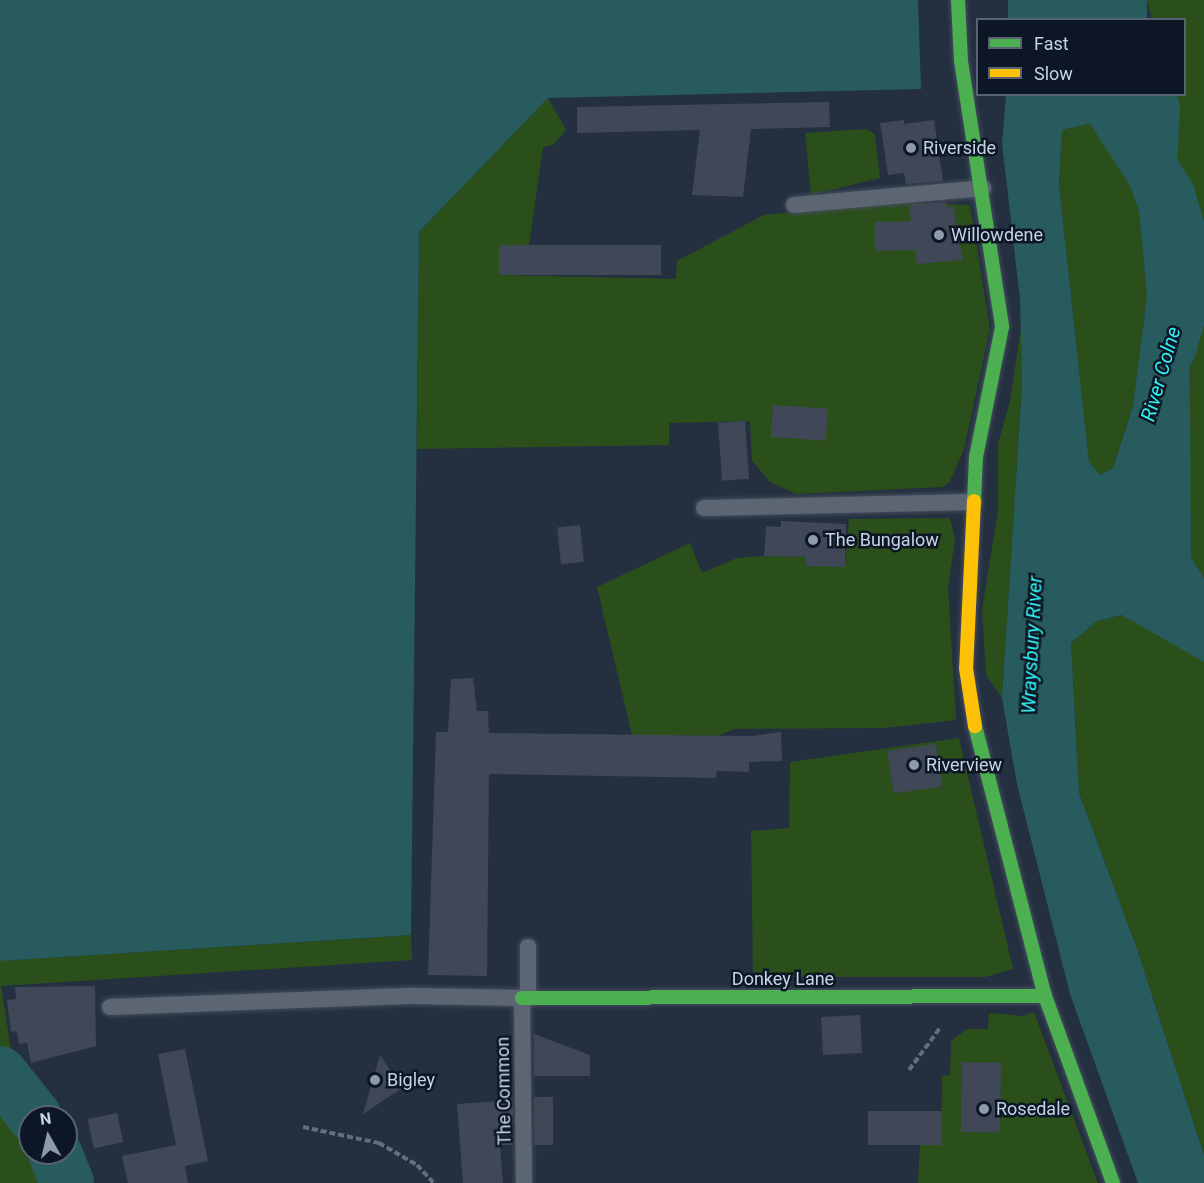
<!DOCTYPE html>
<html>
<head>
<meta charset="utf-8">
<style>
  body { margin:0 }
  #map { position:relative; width:1204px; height:1183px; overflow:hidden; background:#243040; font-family:Roboto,sans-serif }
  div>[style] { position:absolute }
  .green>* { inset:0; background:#2a4f1b }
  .water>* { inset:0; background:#275b5d; transform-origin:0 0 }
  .river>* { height:54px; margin:-27px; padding:0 27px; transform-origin:27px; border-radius:27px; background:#275b5d }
  .building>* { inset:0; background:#404756; transform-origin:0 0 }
  .path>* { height:4px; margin-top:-2px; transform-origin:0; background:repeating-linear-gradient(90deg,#656e7a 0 6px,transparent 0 9px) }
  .roads { filter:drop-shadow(0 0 2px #434d5c) drop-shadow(0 0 2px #434d5c) }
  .lane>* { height:16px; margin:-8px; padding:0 8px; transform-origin:8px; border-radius:8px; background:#5c6673 }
  .fast>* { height:14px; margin:-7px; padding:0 7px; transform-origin:7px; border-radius:7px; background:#4caf50 }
  .slow>* { height:14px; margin:-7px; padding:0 7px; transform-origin:7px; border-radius:7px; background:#ffc107 }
  .dots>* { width:16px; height:16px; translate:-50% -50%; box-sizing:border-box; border:3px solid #0d1624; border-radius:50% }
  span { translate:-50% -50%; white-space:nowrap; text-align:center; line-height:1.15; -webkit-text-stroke:5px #0d1624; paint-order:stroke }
  .poi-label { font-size:18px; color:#c5d3e6 }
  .left { translate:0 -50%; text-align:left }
  .street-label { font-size:18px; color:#c5d3e6 }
  .water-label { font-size:20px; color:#30f1f4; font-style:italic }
  .legend { position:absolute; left:976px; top:18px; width:210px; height:78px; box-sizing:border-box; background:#0d1624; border:2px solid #576272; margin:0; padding:8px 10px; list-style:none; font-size:18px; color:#c5d3e6 }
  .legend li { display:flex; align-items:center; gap:12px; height:30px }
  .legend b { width:30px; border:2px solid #576272 }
  .north { position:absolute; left:18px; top:1105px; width:60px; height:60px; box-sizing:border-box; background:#0d1624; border:2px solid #576272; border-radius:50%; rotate:352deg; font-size:16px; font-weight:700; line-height:24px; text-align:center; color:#c5d3e6 }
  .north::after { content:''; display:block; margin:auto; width:21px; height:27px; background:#8d9aac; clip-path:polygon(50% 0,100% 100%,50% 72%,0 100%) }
</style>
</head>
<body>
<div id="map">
  <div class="green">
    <div style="clip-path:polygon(1147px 0,1204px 0,1204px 1155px,1136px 946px,1079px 793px,1071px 643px,1097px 621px,1122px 615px,1190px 393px,1191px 272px,1168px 195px,1177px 170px,1177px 95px,1184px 94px,1184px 20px,1152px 19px)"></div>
    <div style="clip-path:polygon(548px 98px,566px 130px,553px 145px,543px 147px,529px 245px,499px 245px,499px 275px,676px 279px,677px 261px,764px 215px,901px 202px,970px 205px,990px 329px,964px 449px,950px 481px,943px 487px,796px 494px,770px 482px,752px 461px,750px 421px,669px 423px,669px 445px,417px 449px,419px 232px)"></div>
    <div style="clip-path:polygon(1092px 123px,1122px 161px,1139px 212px,1147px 296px,1133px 406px,1113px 468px,1100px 475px,1089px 462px,1059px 185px,1062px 130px)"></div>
    <div style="clip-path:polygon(866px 129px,875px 134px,880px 178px,811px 195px,805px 133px)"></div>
    <div style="clip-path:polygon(1021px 327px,1022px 385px,1002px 698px,986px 675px,982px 609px,998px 512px,998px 444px,1010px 401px)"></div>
    <div style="clip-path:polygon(950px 518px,955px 540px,948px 588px,956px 720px,885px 728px,735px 729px,717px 736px,632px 735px,597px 587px,690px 543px,702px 573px,737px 558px,764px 556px,806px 557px,845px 566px,849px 519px)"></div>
    <div style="clip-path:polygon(959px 738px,1013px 969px,985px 977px,753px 977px,751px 831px,789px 828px,790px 762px)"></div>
    <div style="clip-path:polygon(411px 935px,412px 960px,1px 986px,18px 1094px,35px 1117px,30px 1117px,30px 1153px,55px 1153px,67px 1183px,0 1183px,0 961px)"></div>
    <div style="clip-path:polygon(1034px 1012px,1098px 1183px,918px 1183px,920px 1145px,941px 1145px,942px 1076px,950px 1075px,951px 1041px,967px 1029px,988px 1029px,989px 1013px,1023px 1016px)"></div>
  </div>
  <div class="water">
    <div style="clip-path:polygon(0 0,918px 0,921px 89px,548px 98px,419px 232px,411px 935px,0 961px)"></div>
    <div style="left:1008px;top:0;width:139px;height:19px"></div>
    <div style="clip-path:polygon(evenodd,1006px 95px,1177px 95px,1180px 105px,1177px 171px,1168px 195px,1189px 274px,1191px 557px,1204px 579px,1204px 662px,1122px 615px,1097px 621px,1071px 643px,1079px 793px,1136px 946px,1204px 1155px,1204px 1183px,1138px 1183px,1070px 994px,1017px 784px,1002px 698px,1022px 385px,1020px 299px,1002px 143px,1006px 95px,1092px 123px,1122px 161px,1139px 212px,1147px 296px,1133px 406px,1113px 468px,1100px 475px,1089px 462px,1059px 185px,1062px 130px,1092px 123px)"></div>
  </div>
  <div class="river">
    <div style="left:1103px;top:94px;width:120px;rotate:57.2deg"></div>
    <div style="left:1168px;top:195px;width:80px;rotate:73.4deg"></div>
    <div style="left:1191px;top:272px;width:80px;rotate:105.9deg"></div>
    <div style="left:0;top:1073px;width:56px;rotate:51.5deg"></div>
    <div style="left:55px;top:1153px;width:32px;rotate:68deg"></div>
  </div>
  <div class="building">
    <div style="clip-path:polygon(829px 102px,830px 127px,751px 129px,743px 197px,692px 195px,700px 130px,577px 133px,577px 107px)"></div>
    <div style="clip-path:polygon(904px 120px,904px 124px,934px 120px,943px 181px,906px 184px,904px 173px,888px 175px,880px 123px)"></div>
    <div style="clip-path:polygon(946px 202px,947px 207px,953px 206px,963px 260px,917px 264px,915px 250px,875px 251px,875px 222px,911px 221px,909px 205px)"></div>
    <div style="left:499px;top:245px;width:162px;height:30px"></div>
    <div style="left:773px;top:405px;width:55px;height:32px;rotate:4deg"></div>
    <div style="left:745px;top:421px;width:58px;height:27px;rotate:86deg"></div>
    <div style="clip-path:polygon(781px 521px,846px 524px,845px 567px,806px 566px,806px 557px,764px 556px,766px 526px,781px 527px)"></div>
    <div style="left:580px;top:525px;width:37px;height:23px;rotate:84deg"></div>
    <div style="clip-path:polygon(473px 678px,477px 711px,488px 711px,489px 733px,751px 736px,781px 732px,782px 761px,749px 762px,749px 772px,717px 771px,716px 778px,489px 774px,487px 976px,428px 975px,436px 732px,448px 732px,451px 679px)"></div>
    <div style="left:936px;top:744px;width:43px;height:49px;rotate:82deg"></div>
    <div style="clip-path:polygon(95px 986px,96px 1046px,31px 1063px,27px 1043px,19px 1044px,17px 1031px,11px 1032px,7px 1000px,16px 999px,15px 987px)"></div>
    <div style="left:860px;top:1015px;width:38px;height:39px;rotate:87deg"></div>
    <div style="clip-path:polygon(534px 1034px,590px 1055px,590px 1076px,534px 1076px)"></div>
    <div style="clip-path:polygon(185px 1049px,208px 1161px,185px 1166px,188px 1183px,128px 1183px,122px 1156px,176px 1145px,158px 1054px)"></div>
    <div style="clip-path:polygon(380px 1055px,402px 1088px,363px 1114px)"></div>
    <div style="left:962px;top:1062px;width:39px;height:70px;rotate:1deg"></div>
    <div style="left:553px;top:1097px;width:48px;height:19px;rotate:90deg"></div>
    <div style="clip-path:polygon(513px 1100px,513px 1145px,500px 1145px,503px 1183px,463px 1183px,457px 1104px)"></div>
    <div style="left:868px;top:1111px;width:74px;height:34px"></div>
    <div style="left:117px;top:1113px;width:30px;height:30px;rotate:78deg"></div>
  </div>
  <div class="path">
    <div style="left:909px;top:1070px;width:52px;rotate:-53.6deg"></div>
    <div style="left:303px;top:1127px;width:78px;rotate:11.9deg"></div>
    <div style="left:379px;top:1143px;width:44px;rotate:30.1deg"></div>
    <div style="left:417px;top:1165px;width:25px;rotate:47deg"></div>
  </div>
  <div class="roads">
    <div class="lane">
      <div style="left:794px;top:205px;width:190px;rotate:-5.1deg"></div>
      <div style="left:704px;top:508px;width:270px;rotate:-1.3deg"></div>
      <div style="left:528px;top:947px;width:51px;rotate:90deg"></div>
      <div style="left:110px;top:1007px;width:304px;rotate:-2.1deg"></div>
      <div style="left:414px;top:996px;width:108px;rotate:1.1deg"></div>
      <div style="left:522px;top:998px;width:185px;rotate:89.4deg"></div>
    </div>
    <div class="fast">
      <div style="left:958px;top:0;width:61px;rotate:87.2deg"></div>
      <div style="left:961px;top:61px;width:269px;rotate:81.2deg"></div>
      <div style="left:1002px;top:327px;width:133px;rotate:101.3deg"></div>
      <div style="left:976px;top:457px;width:44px;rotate:92.6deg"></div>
      <div style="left:975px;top:726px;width:279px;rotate:75.5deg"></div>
      <div style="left:1045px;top:996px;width:199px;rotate:70deg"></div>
      <div style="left:522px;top:998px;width:523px;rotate:-0.22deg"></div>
    </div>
    <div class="slow">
      <div style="left:974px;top:501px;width:167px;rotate:92.7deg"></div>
      <div style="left:966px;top:668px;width:59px;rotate:81.2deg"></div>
    </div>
  </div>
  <div class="dots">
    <div style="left:911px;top:148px;background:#8d9aac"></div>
    <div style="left:939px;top:235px;background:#8d9aac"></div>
    <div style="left:813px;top:540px;background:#8d9aac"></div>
    <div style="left:914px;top:765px;background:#8d9aac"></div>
    <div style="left:375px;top:1080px;background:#8d9aac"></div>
    <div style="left:984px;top:1109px;background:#8d9aac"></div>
  </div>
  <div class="poi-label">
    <span class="left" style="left:923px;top:148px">Riverside</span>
    <span class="left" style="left:951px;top:235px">Willowdene</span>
    <span class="left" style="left:825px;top:540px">The Bungalow</span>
    <span class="left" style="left:926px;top:765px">Riverview</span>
    <span class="left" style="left:387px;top:1080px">Bigley</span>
    <span class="left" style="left:996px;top:1109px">Rosedale</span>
  </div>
  <div class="street-label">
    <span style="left:783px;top:979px">Donkey Lane</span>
    <span style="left:504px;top:1091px;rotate:-91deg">The Common</span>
  </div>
  <div class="water-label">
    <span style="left:1161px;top:374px;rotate:-74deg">River Colne</span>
    <span style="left:1032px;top:645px;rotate:-87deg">Wraysbury River</span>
  </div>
  <ul class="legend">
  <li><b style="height:8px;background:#4caf50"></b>Fast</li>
  <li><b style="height:8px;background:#ffc107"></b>Slow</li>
  </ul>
  <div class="north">N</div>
</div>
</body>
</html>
